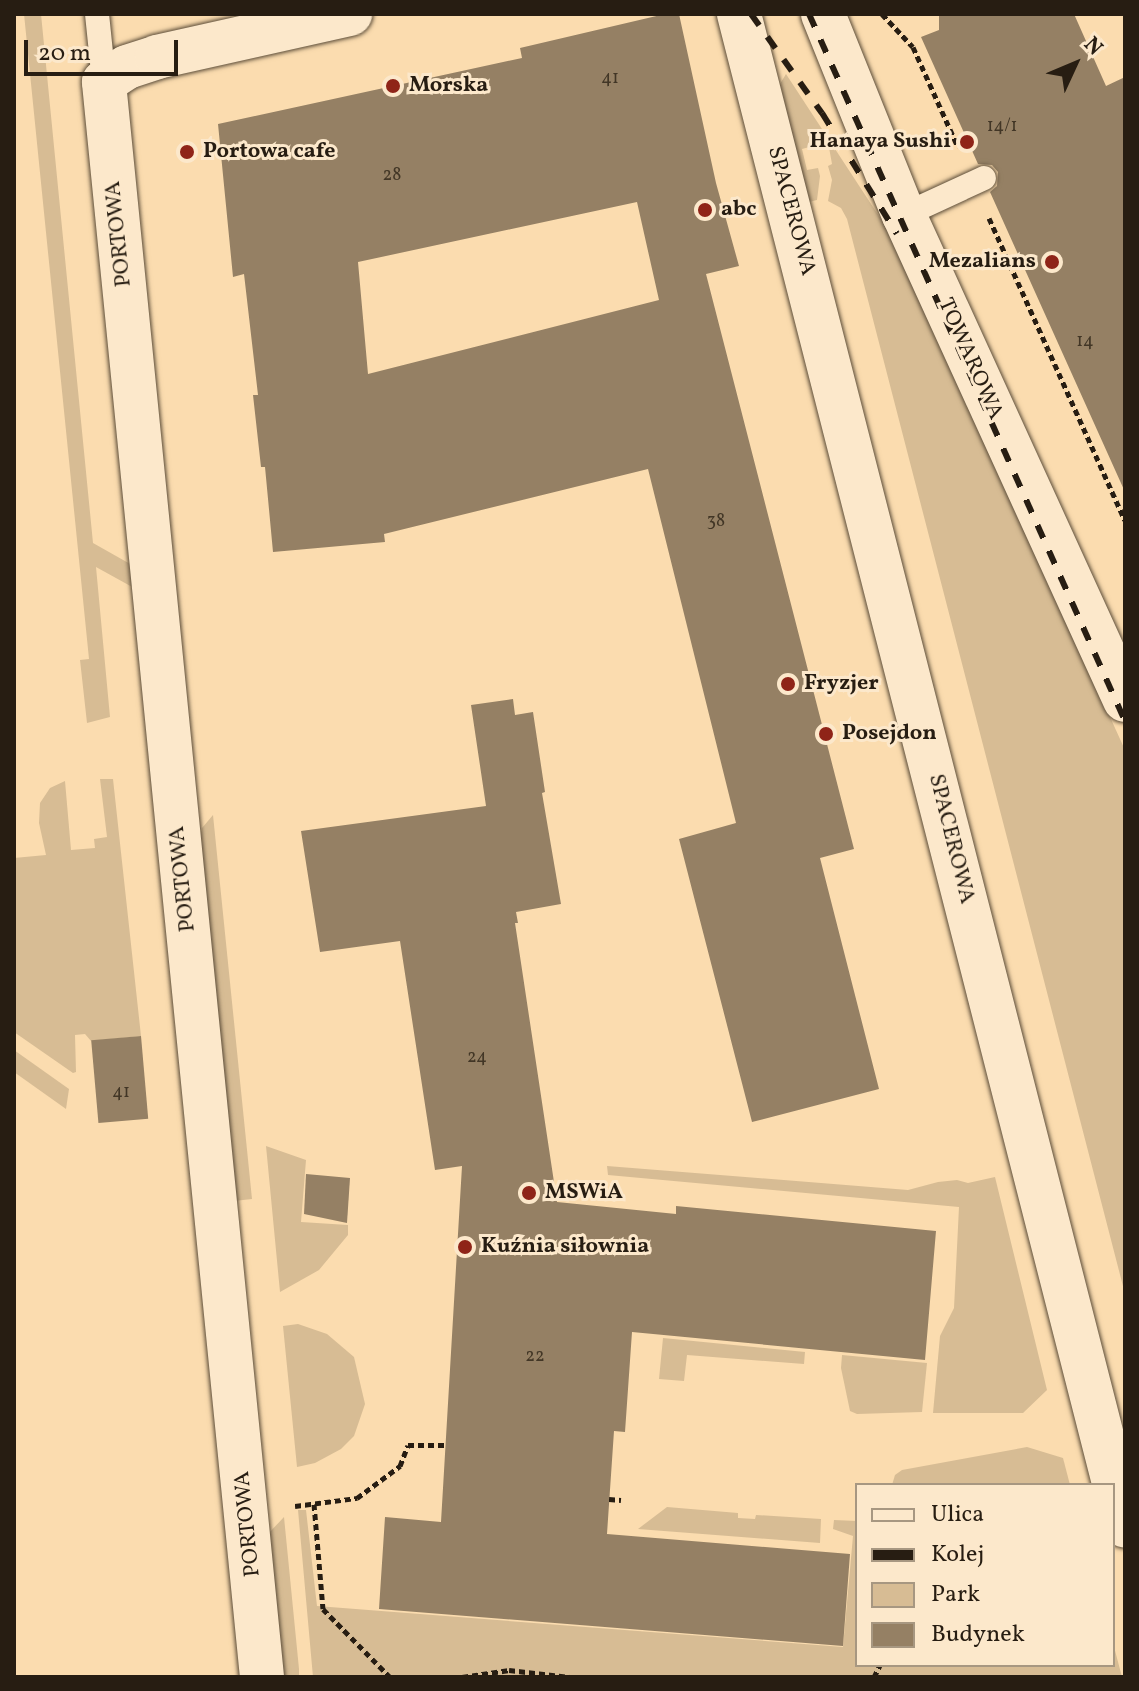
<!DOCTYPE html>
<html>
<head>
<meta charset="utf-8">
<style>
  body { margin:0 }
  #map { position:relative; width:1139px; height:1691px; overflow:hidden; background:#fbdcaf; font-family:Vollkorn,serif }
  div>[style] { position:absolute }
  .green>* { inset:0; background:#d7bc94 }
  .building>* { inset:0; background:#958064; transform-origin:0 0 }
  .path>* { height:5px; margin-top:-2.5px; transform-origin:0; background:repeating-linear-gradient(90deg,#271d12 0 6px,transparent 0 10px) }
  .roads { filter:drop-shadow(0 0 2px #5c4d39) drop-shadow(0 0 2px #5c4d39) }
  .lane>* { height:24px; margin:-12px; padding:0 12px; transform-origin:12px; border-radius:12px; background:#fce8cb }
  .street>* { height:44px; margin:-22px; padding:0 22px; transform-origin:22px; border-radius:22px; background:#fce8cb }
  .rail>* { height:6px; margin-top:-3px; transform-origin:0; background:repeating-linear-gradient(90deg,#271d12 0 14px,transparent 0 28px) }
  .dots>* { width:22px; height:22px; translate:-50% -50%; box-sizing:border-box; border:4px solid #fce8cb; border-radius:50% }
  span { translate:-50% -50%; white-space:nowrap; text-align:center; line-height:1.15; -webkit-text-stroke:6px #fce8cb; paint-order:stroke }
  .number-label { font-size:18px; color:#423626 }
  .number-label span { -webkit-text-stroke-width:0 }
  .poi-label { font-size:22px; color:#271d12; font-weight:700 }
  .left { translate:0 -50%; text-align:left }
  .right { translate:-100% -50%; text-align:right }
  .street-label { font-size:22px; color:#271d12 }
  .frame { position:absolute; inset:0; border:16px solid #271d12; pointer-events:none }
  .legend { position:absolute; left:855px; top:1483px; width:260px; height:184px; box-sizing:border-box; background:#fce8cb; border:2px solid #a79781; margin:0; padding:10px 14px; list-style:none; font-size:24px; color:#271d12 }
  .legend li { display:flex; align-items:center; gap:16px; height:40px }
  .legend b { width:40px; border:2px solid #a79781 }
  .north { position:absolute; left:1035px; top:24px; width:80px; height:80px; -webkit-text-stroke:6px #fce8cb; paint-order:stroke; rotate:46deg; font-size:22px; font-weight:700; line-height:32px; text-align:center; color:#271d12 }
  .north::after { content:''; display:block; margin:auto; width:28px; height:36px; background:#271d12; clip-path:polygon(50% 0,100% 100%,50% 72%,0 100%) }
  .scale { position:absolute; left:24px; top:40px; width:154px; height:36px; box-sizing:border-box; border:4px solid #271d12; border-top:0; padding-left:10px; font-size:24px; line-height:28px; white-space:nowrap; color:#271d12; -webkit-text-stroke:6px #fce8cb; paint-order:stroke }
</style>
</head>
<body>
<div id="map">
  <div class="green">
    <div style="clip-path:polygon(24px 14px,41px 14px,93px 543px,132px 565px,134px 588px,96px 567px,110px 717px,87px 723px,80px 660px,89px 659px)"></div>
    <div style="clip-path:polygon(786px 74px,890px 233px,1125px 750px,1125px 1294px,847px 219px,841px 208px,828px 201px,832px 180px,828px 166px,832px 164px,828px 142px,802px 149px,807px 170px,818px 168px,820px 176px,817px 200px,809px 202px,780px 84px)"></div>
    <div style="clip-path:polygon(100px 779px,113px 779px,141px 1036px,91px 1041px,85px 1034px,75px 1035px,76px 1072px,73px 1073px,14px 1032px,14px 858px,46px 855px,39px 823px,40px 803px,50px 788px,65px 781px,71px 850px,95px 848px,94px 839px,107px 837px)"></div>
    <div style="clip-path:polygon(213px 815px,252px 1199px,234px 1201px,200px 837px,202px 828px)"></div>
    <div style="clip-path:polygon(14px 1050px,69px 1089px,66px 1109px,14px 1072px)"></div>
    <div style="clip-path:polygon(266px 1146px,306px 1160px,301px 1222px,348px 1225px,348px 1235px,319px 1270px,280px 1292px)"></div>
    <div style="clip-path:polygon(607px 1166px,908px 1190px,938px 1182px,957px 1180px,968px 1183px,995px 1177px,1047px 1390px,1023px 1413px,933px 1413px,940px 1336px,954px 1308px,959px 1207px,608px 1175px)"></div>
    <div style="clip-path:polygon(298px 1324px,327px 1334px,354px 1357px,365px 1404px,354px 1436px,341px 1449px,315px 1463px,297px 1467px,283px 1326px)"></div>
    <div style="clip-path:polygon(663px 1338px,805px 1352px,804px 1364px,687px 1355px,684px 1381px,659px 1379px)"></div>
    <div style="clip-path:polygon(842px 1355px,927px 1363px,922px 1412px,857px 1414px,850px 1411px,841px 1368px)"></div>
    <div style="clip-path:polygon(1027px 1447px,1063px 1458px,1070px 1485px,892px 1485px,895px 1475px,902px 1470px)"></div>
    <div style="clip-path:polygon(667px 1507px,738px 1513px,738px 1518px,755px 1519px,756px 1515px,821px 1519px,820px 1543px,638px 1529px)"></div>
    <div style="clip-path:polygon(298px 1510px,306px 1510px,317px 1606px,843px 1647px,853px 1536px,833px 1529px,834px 1520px,857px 1521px,857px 1665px,1113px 1665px,1113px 1643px,1122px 1677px,313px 1677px)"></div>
    <div style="clip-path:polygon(284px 1517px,299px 1669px,299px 1677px,283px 1677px,268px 1534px)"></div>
  </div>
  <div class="building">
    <div style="clip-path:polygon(evenodd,665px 14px,679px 14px,716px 183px,739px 266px,706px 274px,854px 849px,820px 858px,879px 1089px,752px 1122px,679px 839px,736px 823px,648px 469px,384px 534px,385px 542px,273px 552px,265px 467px,261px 467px,253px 395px,258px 395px,244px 274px,233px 277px,218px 124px,522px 58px,520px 48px,665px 14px,637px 202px,659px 300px,368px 374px,358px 262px,637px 202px)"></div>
    <div style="clip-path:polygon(939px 14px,1074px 14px,1106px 86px,1125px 77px,1125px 492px,990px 192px,997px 186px,998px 172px,992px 165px,978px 164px,921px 37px,939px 30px)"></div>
    <div style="clip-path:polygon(513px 699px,515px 715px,533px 712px,545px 792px,542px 793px,561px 904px,516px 912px,518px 923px,515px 923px,557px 1202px,676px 1214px,676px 1206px,936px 1231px,925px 1360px,632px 1332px,625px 1432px,614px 1431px,607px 1534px,850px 1554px,843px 1646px,379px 1609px,385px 1517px,441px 1522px,462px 1166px,435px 1170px,400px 941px,320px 952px,301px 831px,486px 806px,471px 705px)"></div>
    <div style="left:141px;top:1036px;width:83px;height:50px;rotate:85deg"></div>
    <div style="clip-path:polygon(306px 1174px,350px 1178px,347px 1223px,304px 1214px)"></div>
  </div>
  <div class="path">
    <div style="left:882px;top:14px;width:45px;rotate:46.8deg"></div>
    <div style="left:913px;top:47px;width:110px;rotate:65.8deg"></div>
    <div style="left:989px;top:218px;width:331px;rotate:65.8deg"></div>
    <div style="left:609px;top:1499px;width:12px;rotate:5deg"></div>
    <div style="left:314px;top:1504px;width:105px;rotate:85.1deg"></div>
    <div style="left:323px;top:1609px;width:95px;rotate:45.4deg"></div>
    <div style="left:295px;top:1506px;width:63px;rotate:-7.4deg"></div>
    <div style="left:357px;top:1498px;width:54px;rotate:-36.7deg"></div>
    <div style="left:400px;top:1466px;width:22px;rotate:-69deg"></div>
    <div style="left:408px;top:1445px;width:38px"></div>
    <div style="left:462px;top:1677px;width:48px;rotate:-8.5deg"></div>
    <div style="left:509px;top:1670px;width:61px;rotate:6.5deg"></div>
    <div style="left:874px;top:1677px;width:13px;rotate:-63deg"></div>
  </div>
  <div class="roads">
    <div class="lane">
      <div style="left:97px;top:14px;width:68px;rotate:84.1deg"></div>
      <div style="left:904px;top:215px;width:88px;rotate:-24.8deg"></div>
    </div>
    <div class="street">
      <div style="left:739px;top:14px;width:1560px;rotate:75.68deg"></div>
      <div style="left:823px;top:14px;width:217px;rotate:68.1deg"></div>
      <div style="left:904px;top:215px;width:533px;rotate:65.5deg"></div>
      <div style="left:262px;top:1677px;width:1603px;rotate:-95.66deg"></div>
      <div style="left:104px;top:82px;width:27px;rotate:-33deg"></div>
      <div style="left:127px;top:67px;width:32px;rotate:-18deg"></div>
      <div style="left:157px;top:57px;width:198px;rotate:-12.6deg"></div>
    </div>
  </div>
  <div class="rail">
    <div style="left:751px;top:14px;width:122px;rotate:54.4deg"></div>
    <div style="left:822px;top:113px;width:142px;rotate:58.2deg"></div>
    <div style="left:809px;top:14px;width:774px;rotate:65.92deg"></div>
  </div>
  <div class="dots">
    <div style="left:393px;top:86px;background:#8f2418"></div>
    <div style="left:967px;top:142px;background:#8f2418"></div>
    <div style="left:187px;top:152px;background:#8f2418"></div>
    <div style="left:705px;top:210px;background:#8f2418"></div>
    <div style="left:1052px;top:262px;background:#8f2418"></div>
    <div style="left:788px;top:684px;background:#8f2418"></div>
    <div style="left:826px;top:734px;background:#8f2418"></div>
    <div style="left:529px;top:1193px;background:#8f2418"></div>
    <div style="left:465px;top:1247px;background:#8f2418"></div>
  </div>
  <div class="number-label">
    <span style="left:610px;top:79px">41</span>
    <span style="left:1002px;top:127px">14/1</span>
    <span style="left:392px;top:176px">28</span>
    <span style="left:1085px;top:342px">14</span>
    <span style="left:716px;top:522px">38</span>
    <span style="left:477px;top:1058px">24</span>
    <span style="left:121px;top:1093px">41</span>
    <span style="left:535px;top:1357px">22</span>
  </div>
  <div class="poi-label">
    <span class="left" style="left:409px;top:86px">Morska</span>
    <span class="right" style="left:951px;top:142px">Hanaya Sushi</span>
    <span class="left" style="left:203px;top:152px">Portowa cafe</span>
    <span class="left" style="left:721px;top:210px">abc</span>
    <span class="right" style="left:1036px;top:262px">Mezalians</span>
    <span class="left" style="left:804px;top:684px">Fryzjer</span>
    <span class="left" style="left:842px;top:734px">Posejdon</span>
    <span class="left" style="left:545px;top:1193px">MSWiA</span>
    <span class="left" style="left:481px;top:1247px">Kuźnia siłownia</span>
  </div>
  <div class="street-label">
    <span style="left:791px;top:211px;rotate:75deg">SPACEROWA</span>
    <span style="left:119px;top:234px;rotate:-96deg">PORTOWA</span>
    <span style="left:970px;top:359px;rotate:66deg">TOWAROWA</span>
    <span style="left:951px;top:839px;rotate:76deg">SPACEROWA</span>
    <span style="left:183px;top:879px;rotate:-96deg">PORTOWA</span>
    <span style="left:248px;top:1524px;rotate:-96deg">PORTOWA</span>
  </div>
  <div class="frame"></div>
  <ul class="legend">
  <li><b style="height:10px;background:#fce8cb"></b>Ulica</li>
  <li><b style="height:10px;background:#271d12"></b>Kolej</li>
  <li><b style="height:22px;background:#d7bc94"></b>Park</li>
  <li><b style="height:22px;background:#958064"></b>Budynek</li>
  </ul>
  <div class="north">N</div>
  <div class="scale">20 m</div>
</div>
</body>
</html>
